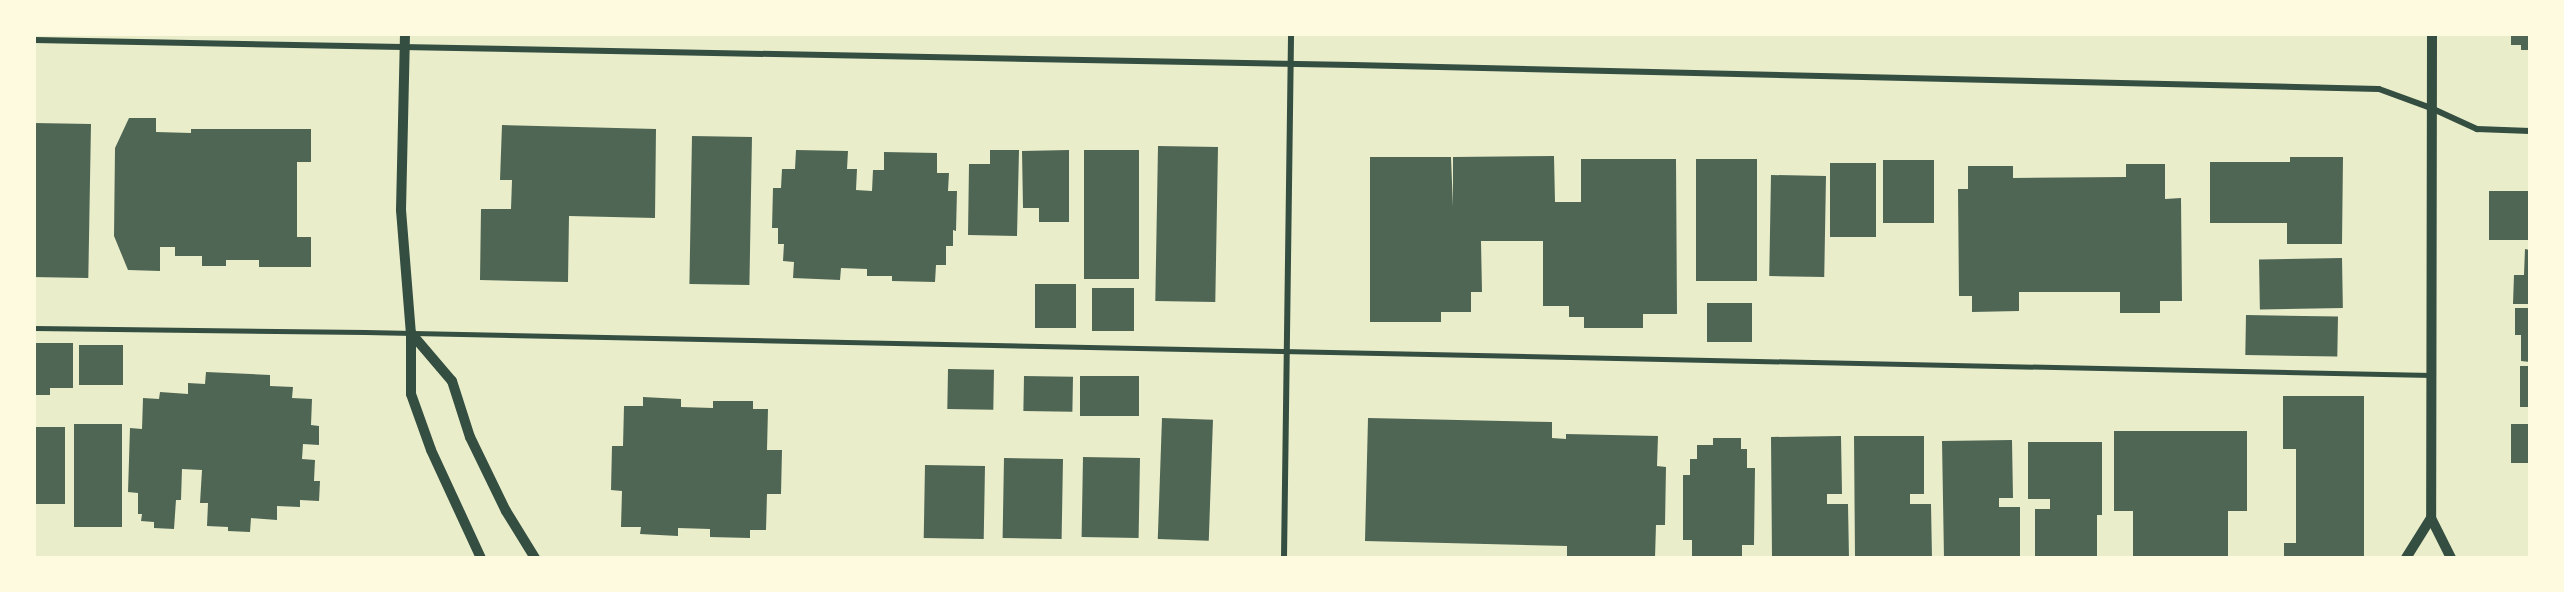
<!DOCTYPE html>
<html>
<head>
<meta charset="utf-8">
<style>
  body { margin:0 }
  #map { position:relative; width:2564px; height:592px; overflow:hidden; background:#e9edc9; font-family:"Noto Sans",sans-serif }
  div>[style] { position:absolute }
  .building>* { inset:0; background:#4f6655; transform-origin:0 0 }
  .service>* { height:4.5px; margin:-2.25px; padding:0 2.25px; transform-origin:2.25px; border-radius:2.25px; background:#344e41 }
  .minor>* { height:6px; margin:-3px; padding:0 3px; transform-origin:3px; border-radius:3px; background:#344e41 }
  .tertiary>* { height:10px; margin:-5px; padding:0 5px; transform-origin:5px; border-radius:5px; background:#344e41 }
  span { translate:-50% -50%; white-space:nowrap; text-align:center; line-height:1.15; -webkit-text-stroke:4.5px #fefae0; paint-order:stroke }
  .frame { position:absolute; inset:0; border:36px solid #fefae0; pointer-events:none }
</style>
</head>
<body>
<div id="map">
  <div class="building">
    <div style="clip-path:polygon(2511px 34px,2530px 34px,2530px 50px,2521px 50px,2521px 45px,2511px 45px)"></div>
    <div style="clip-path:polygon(129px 118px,156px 118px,156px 132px,191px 133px,191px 129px,311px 129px,311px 162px,297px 162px,297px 237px,311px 237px,311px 267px,259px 267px,259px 260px,226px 260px,226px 266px,202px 266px,202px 256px,175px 256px,175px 247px,160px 247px,160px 271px,128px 270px,114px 236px,115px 148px)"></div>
    <div style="left:34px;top:123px;width:57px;height:154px;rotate:1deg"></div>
    <div style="clip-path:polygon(502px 125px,656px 129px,655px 218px,569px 216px,568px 282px,480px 280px,481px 209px,511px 209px,512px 180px,500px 180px)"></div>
    <div style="left:692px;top:136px;width:60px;height:148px;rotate:1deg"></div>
    <div style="left:1158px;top:146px;width:60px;height:155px;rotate:1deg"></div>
    <div style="clip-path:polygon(796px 150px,848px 151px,847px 169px,857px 169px,856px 190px,872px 191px,873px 170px,884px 170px,884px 152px,937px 153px,937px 173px,949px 173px,948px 191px,957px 191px,956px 231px,953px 230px,953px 246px,946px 246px,946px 265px,936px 265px,935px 282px,892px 281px,892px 276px,867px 276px,867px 269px,841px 268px,840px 280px,793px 278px,794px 262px,783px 261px,784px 244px,778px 244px,778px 228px,772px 228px,773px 188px,781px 188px,782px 169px,795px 169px)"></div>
    <div style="clip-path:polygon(990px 150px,1019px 150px,1017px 236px,968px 235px,969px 164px,990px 164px)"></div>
    <div style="clip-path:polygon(1069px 150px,1069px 222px,1039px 222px,1039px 208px,1023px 208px,1022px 151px)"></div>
    <div style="left:1084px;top:150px;width:55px;height:129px"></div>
    <div style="clip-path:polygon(1554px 156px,1555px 202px,1581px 202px,1581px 159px,1676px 159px,1677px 314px,1643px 314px,1643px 328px,1584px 328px,1584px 317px,1569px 317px,1569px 306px,1543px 306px,1543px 241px,1481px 241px,1482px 292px,1471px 292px,1471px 312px,1441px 312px,1441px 322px,1370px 322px,1370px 157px,1451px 157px,1453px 207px,1453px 157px)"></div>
    <div style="clip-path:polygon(2290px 157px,2343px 157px,2342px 244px,2287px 244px,2287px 223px,2210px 223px,2210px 162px,2290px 162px)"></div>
    <div style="left:1696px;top:159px;width:61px;height:122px"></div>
    <div style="left:1883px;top:160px;width:51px;height:63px"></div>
    <div style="left:1830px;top:163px;width:46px;height:74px"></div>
    <div style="clip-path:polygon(2126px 164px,2165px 164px,2165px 199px,2181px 198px,2182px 301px,2160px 301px,2160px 313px,2120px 313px,2120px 292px,2019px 292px,2019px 311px,1972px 312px,1972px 296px,1959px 296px,1958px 189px,1968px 189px,1968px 166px,2013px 166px,2013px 178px,2126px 177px)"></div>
    <div style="left:1771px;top:175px;width:55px;height:101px;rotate:1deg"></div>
    <div style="left:2489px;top:191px;width:41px;height:49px"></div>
    <div style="clip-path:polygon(2525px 249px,2530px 250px,2530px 304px,2513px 304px,2514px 275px,2524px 275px)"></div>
    <div style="left:2342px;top:258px;width:50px;height:83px;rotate:89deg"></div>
    <div style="left:1035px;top:284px;width:41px;height:44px"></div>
    <div style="left:1092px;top:288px;width:42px;height:43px"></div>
    <div style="left:1707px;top:303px;width:45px;height:39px"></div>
    <div style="clip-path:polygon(2515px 308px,2530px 308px,2530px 362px,2521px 361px,2521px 335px,2515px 335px)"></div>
    <div style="left:2246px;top:315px;width:92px;height:40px;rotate:1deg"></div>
    <div style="clip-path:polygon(34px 343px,73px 343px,73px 388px,50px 388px,50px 395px,34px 395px)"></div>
    <div style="left:79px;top:345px;width:44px;height:40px"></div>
    <div style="left:2520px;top:366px;width:10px;height:41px"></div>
    <div style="left:948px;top:369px;width:46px;height:40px;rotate:1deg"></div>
    <div style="clip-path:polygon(206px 372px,270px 375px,270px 386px,293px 387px,292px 398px,312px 399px,311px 425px,319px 426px,319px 445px,303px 444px,302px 459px,315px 460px,314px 481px,320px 481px,319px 501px,300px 500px,300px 507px,277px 506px,277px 520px,251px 518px,250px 532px,228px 531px,228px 527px,207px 526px,208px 503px,200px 503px,202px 470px,182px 469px,181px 500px,176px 500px,174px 529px,154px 528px,154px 522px,141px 521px,142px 514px,138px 514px,138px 493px,128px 492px,130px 428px,142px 429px,143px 398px,159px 399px,160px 392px,188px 394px,188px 383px,205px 384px)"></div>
    <div style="left:1024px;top:376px;width:49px;height:35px;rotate:1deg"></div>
    <div style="left:1080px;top:376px;width:59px;height:40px"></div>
    <div style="clip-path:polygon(2283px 396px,2364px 396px,2364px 558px,2284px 558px,2284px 543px,2296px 543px,2296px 449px,2283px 449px)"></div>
    <div style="clip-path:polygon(643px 397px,681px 399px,681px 407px,713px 408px,713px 401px,753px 401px,753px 409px,768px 409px,767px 450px,782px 450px,781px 494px,767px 494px,766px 530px,750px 530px,750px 538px,710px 537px,710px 529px,678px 528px,678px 536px,640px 534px,641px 527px,621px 527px,622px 491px,611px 490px,612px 446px,623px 446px,624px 406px,643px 406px)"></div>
    <div style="left:1162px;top:418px;width:51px;height:121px;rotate:2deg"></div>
    <div style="clip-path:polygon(1368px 418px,1552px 422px,1552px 438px,1566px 439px,1566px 434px,1658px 436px,1657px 466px,1666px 467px,1665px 525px,1656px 525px,1655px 558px,1567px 556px,1567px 546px,1365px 541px)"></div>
    <div style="left:74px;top:424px;width:48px;height:103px"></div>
    <div style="left:2511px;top:424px;width:19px;height:39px"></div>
    <div style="left:34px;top:427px;width:31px;height:77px"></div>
    <div style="clip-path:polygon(2114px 431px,2247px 431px,2247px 511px,2228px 511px,2228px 558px,2133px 558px,2133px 511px,2114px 511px)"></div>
    <div style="clip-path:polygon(1841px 436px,1842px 494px,1827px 494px,1827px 504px,1848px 504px,1849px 558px,1772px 558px,1771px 437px)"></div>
    <div style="clip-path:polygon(1854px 436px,1924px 436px,1924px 494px,1910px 494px,1910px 504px,1931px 504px,1932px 558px,1855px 558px)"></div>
    <div style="clip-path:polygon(1713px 438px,1741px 438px,1741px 449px,1747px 449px,1747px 468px,1755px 468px,1754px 545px,1742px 545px,1742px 558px,1692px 558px,1692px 540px,1683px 540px,1683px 475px,1690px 475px,1690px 459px,1697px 459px,1697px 445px,1713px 445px)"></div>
    <div style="clip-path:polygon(2012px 440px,2013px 498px,1999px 498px,1999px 507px,2020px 507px,2020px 558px,1944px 558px,1942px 441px)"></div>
    <div style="clip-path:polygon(2028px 442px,2102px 442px,2102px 515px,2097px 515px,2097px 558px,2035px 558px,2035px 509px,2050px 509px,2050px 499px,2028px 499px)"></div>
    <div style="left:1083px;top:457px;width:57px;height:80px;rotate:1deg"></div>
    <div style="left:1004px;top:458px;width:59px;height:80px;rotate:1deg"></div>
    <div style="left:925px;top:465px;width:60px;height:73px;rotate:1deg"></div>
  </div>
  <div class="service">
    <div style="left:34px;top:328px;width:331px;rotate:0.7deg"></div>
    <div style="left:365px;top:332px;width:2067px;rotate:1.19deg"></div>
  </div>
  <div class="minor">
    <div style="left:34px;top:40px;width:1319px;rotate:1.09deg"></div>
    <div style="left:1353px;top:65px;width:1026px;rotate:1.34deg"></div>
    <div style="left:2379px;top:89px;width:55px;rotate:20.1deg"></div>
    <div style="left:2431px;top:108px;width:51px;rotate:24.5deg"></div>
    <div style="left:2477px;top:129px;width:53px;rotate:2.2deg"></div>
    <div style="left:1284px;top:558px;width:524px;rotate:-89.23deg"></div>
  </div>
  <div class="tertiary">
    <div style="left:405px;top:34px;width:176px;rotate:91.3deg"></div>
    <div style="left:401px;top:210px;width:123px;rotate:85.4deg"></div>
    <div style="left:411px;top:333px;width:61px;rotate:90deg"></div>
    <div style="left:411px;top:394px;width:59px;rotate:70.3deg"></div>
    <div style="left:431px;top:450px;width:119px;rotate:65.2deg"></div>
    <div style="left:2432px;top:34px;width:484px;rotate:90.1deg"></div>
    <div style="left:2431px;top:518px;width:45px;rotate:63.4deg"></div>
    <div style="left:411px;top:333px;width:63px;rotate:49.5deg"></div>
    <div style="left:452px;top:381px;width:59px;rotate:72.2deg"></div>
    <div style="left:470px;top:437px;width:82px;rotate:64.1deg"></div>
    <div style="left:506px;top:511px;width:55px;rotate:58.3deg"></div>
    <div style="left:2406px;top:558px;width:47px;rotate:-58deg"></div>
  </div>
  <div class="frame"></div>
</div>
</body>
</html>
